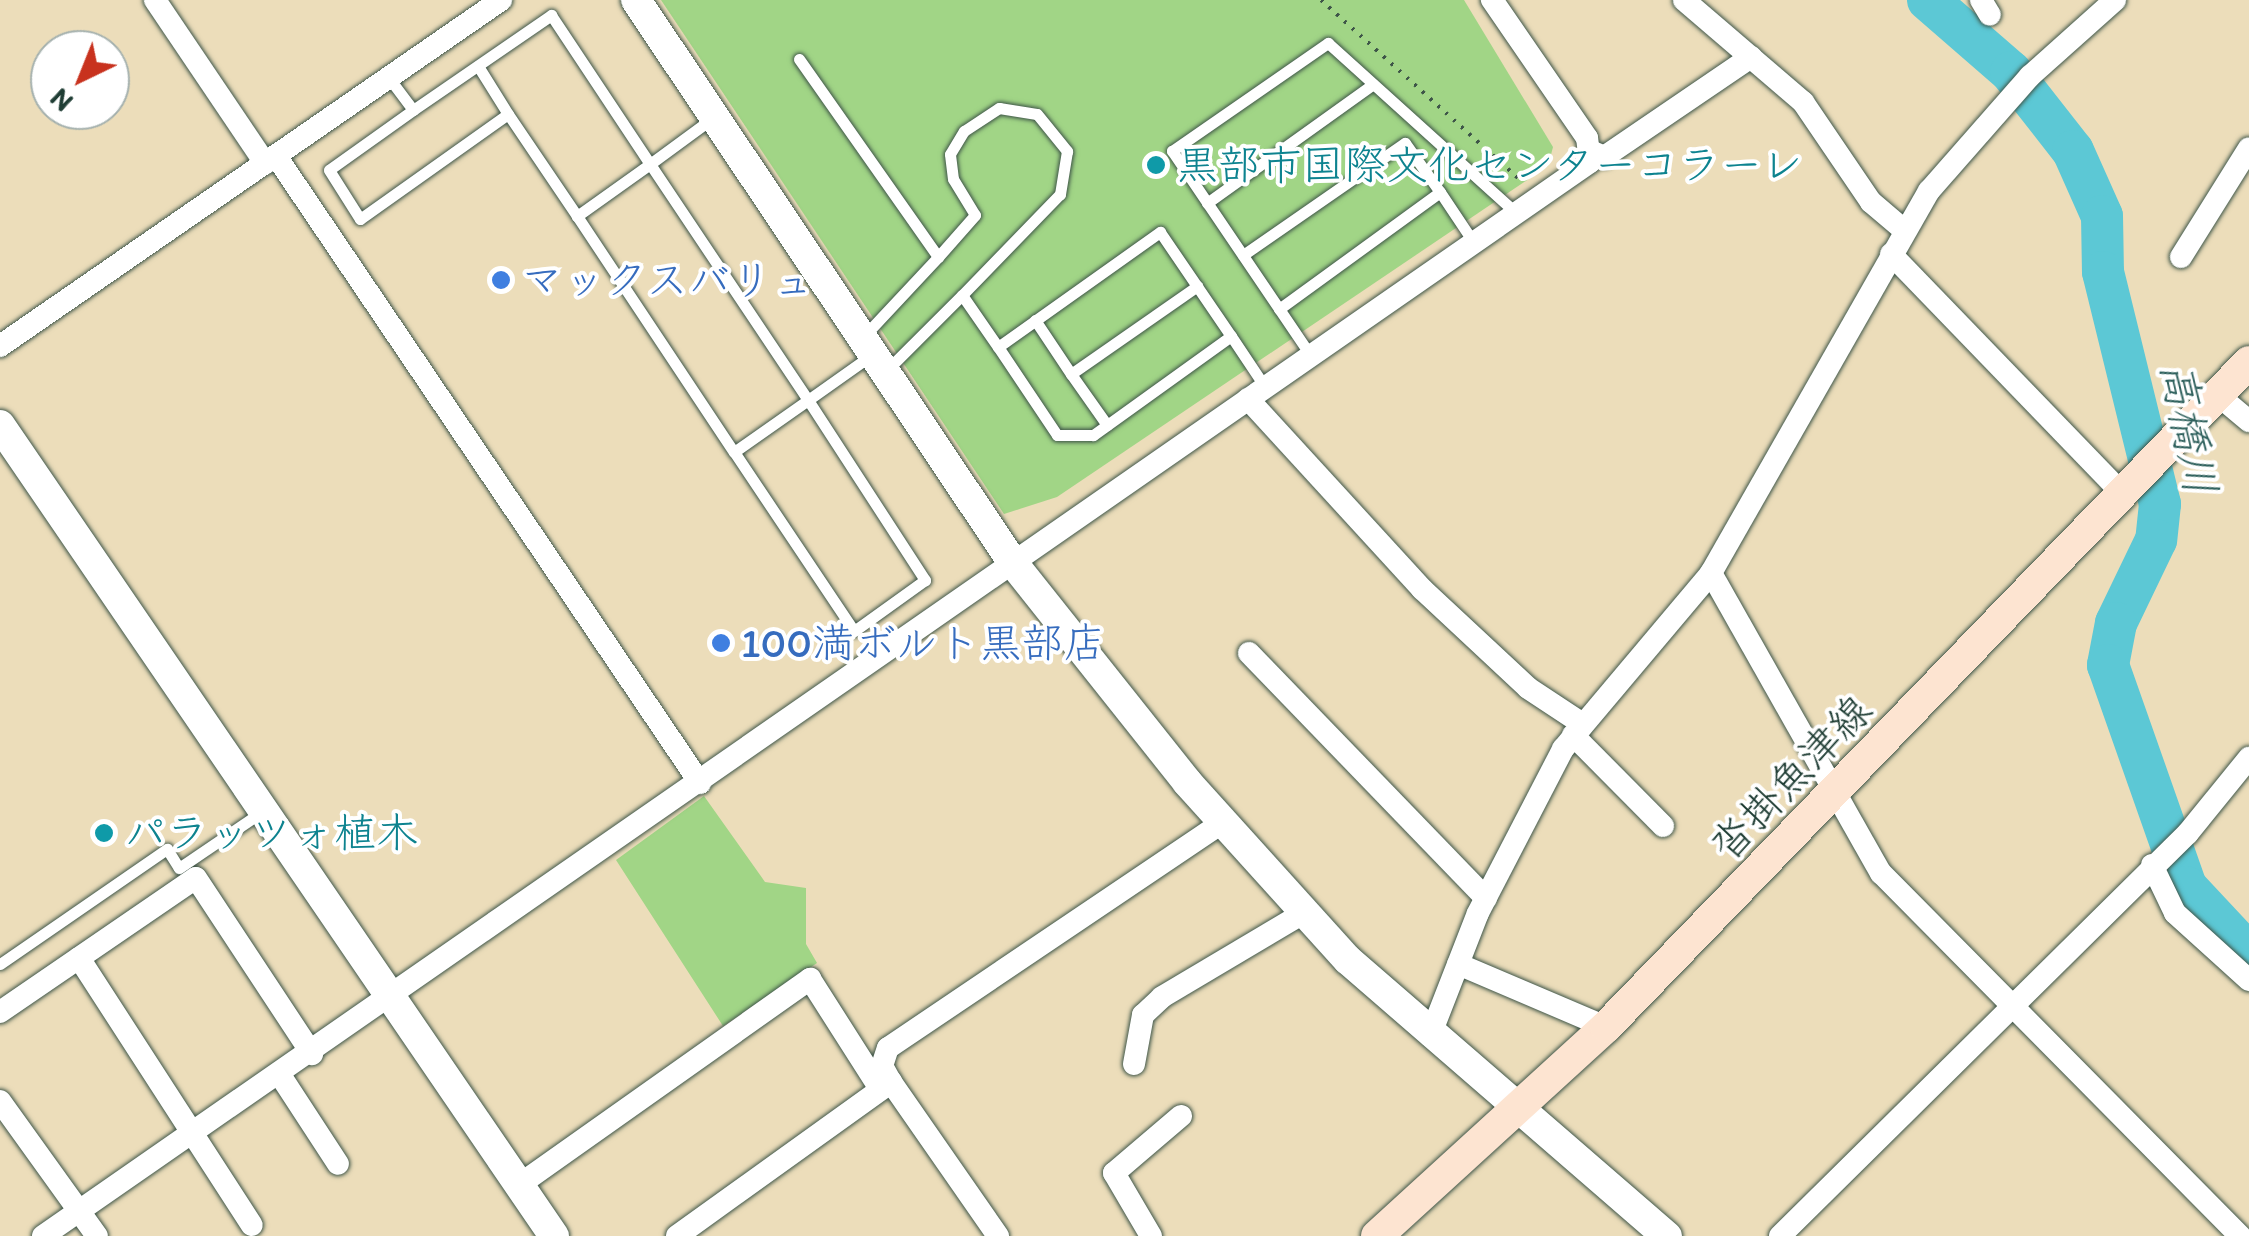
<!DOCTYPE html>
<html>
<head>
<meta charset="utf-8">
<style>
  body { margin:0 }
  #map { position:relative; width:2249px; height:1236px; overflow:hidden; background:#ecddba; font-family:Itim,"Klee One",sans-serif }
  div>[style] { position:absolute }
  .green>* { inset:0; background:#a1d586 }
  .river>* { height:42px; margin:-21px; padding:0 21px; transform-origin:21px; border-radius:21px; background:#5cc8d5 }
  .path>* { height:4px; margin-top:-2px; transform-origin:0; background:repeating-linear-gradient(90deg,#3e5548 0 2.5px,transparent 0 10.5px) }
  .roads { filter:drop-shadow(0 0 2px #3e5548) drop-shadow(0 0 2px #3e5548) }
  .service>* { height:11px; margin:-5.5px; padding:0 5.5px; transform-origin:5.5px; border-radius:5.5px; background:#fff }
  .minor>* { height:22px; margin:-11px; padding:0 11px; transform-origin:11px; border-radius:11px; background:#fff }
  .tertiary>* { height:30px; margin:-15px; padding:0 15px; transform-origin:15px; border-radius:15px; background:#fff }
  .secondary>* { height:32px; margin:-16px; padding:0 16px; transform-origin:16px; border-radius:16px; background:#fde4d1 }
  .dots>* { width:28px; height:28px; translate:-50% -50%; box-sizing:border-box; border:5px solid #fff; border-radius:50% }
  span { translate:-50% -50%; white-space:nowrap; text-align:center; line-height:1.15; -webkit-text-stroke:8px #fff; paint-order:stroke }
  .culture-label { font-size:42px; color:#0d838f }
  .left { translate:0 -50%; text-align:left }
  .shop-label { font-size:42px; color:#366cbe }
  .street-label { font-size:42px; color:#1f3d34 }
  .water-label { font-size:45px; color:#2e605c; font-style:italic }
  .north { position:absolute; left:30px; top:30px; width:100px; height:100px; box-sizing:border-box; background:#fff; border:2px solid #a5b1ae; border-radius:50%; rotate:223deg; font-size:28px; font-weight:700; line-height:40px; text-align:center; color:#1f3d34 }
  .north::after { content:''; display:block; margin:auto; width:35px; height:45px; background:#c8321e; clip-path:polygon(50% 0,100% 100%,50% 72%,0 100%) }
</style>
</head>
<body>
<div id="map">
  <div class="green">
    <div style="clip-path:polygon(661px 0,1464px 0,1553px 147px,1548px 166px,1057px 497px,1004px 514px)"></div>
    <div style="clip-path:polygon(704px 796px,765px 882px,806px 888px,806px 944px,817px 963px,723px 1026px,616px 860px)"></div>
  </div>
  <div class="river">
    <div style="left:1928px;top:0;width:110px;rotate:40.9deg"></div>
    <div style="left:2011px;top:72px;width:100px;rotate:51.9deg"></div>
    <div style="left:2073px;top:151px;width:71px;rotate:66deg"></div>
    <div style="left:2102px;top:216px;width:56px;rotate:89deg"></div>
    <div style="left:2103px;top:272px;width:239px;rotate:76.2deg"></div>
    <div style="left:2160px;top:504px;width:36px;rotate:96deg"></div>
    <div style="left:2156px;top:540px;width:92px;rotate:115.7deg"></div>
    <div style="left:2116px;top:623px;width:43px;rotate:100.8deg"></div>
    <div style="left:2108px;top:665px;width:235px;rotate:70.6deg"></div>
    <div style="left:2186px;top:887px;width:92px;rotate:46.8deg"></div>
  </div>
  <div class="path">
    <div style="left:1321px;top:0;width:270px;rotate:42.1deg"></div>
  </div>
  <div class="roads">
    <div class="service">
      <div style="left:799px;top:59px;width:242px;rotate:54.9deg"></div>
      <div style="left:938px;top:257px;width:107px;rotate:133.1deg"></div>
      <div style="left:478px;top:66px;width:57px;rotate:58deg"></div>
      <div style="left:389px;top:78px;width:40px;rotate:53deg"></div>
      <div style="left:413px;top:110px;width:103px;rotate:144.5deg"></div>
      <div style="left:329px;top:170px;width:58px;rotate:57.7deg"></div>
      <div style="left:360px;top:219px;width:181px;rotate:-35.4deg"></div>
      <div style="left:508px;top:114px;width:123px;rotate:55.9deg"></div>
      <div style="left:413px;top:110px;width:168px;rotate:-34.5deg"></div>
      <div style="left:551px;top:15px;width:179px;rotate:56.4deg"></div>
      <div style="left:650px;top:164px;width:90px;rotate:144.5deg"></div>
      <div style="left:577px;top:216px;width:283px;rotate:56.4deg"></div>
      <div style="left:714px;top:117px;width:79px;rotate:143.7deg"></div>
      <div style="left:650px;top:164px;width:284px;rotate:56.2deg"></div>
      <div style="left:808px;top:400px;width:215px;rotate:57deg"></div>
      <div style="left:925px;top:580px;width:87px;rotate:144.3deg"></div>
      <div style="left:854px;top:631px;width:216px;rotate:-123.8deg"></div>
      <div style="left:734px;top:452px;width:90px;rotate:-35.1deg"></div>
      <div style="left:808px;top:400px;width:80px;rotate:-35.3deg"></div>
      <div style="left:1207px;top:203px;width:204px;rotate:-35.6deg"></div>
      <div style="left:1243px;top:255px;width:197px;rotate:-34.7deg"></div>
      <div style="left:1405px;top:143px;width:60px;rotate:54.5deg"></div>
      <div style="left:938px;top:257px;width:56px;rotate:-48.6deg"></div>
      <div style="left:975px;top:215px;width:42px;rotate:-121.4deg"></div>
      <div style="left:953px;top:179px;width:25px;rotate:-97deg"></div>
      <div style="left:950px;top:154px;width:27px;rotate:-59deg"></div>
      <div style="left:964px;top:131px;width:42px;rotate:-33.3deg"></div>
      <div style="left:999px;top:108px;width:38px;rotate:9deg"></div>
      <div style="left:1037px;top:114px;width:48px;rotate:51deg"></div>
      <div style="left:1067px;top:151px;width:44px;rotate:99.2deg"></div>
      <div style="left:1060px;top:194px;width:141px;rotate:134.1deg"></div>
      <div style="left:1279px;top:309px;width:199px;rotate:-36deg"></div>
      <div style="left:1440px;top:192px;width:61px;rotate:56.3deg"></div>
      <div style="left:1035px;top:320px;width:65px;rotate:56.3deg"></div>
      <div style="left:1231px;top:336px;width:170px;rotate:144.3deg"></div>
      <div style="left:1093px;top:435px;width:36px;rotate:180deg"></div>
      <div style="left:1057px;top:435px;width:106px;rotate:-123.8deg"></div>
      <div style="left:998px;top:347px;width:199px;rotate:-35.4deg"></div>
      <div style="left:1160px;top:232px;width:126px;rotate:55.7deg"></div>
      <div style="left:1231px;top:336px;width:61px;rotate:56.3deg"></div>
      <div style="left:1311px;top:356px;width:248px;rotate:-124.1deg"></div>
      <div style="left:1172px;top:151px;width:190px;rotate:-34.7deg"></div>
      <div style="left:1328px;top:43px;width:253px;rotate:42.1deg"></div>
      <div style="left:886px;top:371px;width:107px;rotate:-45deg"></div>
      <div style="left:962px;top:295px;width:63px;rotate:55.3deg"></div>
      <div style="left:1107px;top:425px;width:62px;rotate:-125.2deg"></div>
      <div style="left:1071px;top:374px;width:154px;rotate:-34.9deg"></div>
      <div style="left:0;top:964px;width:203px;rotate:-34.6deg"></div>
      <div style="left:167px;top:849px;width:22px;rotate:58deg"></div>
      <div style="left:179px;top:868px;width:102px;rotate:-34.2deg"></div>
    </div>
    <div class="minor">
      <div style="left:155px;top:0;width:197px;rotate:56deg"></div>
      <div style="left:1684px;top:0;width:157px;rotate:40.6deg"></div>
      <div style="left:1803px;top:102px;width:121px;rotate:55.8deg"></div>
      <div style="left:1871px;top:202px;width:43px;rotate:40.3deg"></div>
      <div style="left:1981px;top:0;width:17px;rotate:59deg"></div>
      <div style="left:1593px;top:152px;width:12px;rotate:24deg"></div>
      <div style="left:1604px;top:157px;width:178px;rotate:-34.2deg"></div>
      <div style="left:276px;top:156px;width:757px;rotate:55.93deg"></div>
      <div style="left:1891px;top:254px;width:335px;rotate:46deg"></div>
      <div style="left:2181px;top:257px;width:128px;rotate:-58deg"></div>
      <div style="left:0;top:346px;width:609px;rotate:-34.63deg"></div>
      <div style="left:2219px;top:396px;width:39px;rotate:40deg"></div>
      <div style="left:1248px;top:399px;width:258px;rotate:47.5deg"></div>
      <div style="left:1422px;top:589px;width:145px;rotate:43deg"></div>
      <div style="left:1528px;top:688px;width:64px;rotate:33.4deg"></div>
      <div style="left:1711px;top:573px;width:345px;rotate:60.5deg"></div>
      <div style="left:1881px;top:873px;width:511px;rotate:45.32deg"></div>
      <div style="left:1249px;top:653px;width:341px;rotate:46deg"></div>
      <div style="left:1573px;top:735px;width:128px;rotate:45.3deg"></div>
      <div style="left:2152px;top:865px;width:53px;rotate:64.4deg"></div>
      <div style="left:2175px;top:913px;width:100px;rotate:42.2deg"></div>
      <div style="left:79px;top:958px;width:318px;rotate:57.1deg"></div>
      <div style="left:1458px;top:964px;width:161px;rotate:23.1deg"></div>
      <div style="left:0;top:1012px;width:237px;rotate:-34.4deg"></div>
      <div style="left:196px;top:878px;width:211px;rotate:56.6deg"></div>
      <div style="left:1430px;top:1036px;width:132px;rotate:-68.7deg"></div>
      <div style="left:1478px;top:913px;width:185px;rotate:-62.6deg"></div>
      <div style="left:1563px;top:749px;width:230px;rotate:-49.9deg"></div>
      <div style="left:1711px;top:573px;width:440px;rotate:-60.3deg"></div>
      <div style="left:1929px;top:191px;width:153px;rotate:-48.7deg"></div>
      <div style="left:2030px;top:76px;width:114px;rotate:-41.8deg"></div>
      <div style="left:1134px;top:1064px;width:50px;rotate:-79.6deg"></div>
      <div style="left:1143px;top:1015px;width:26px;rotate:-43deg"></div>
      <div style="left:1162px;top:997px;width:166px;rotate:-30.7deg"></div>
      <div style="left:280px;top:1075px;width:106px;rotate:56.9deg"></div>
      <div style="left:0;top:1101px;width:166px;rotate:54.3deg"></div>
      <div style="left:519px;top:1185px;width:357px;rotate:-35.3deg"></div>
      <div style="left:810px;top:979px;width:130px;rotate:57.5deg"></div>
      <div style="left:43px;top:1236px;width:1883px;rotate:-34.77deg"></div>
      <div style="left:1590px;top:162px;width:24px;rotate:-97deg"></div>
      <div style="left:1587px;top:138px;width:168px;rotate:-124.5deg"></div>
      <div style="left:677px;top:1236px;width:264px;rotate:-35.7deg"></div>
      <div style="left:998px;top:1236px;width:188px;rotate:-124.8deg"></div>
      <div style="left:891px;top:1082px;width:18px;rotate:-119deg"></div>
      <div style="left:882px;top:1066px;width:19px;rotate:-72deg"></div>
      <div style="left:888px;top:1048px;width:404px;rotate:-34deg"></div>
      <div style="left:1151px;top:1236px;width:73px;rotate:-120.4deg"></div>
      <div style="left:1114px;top:1173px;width:88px;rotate:-40.4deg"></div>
      <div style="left:1780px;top:1236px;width:573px;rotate:-44.65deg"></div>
      <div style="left:2188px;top:833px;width:97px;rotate:-50.9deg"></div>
    </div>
    <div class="tertiary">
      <div style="left:636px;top:0;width:678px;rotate:56.19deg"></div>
      <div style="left:1013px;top:563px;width:280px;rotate:51.5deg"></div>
      <div style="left:1187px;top:782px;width:240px;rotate:47.9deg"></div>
      <div style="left:1348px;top:960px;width:422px;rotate:40.9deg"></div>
      <div style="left:0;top:425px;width:982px;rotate:55.66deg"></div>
    </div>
    <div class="secondary">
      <div style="left:1377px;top:1236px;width:310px;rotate:-42.4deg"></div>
      <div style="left:1606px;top:1027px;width:925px;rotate:-45.96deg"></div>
    </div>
  </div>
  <div class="dots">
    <div style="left:1156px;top:165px;background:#0f9aa8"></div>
    <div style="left:501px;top:280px;background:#3f7fe0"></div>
    <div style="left:721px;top:643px;background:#3f7fe0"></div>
    <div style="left:104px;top:833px;background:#0f9aa8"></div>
  </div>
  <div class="culture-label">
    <span class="left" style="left:1176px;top:165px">黒部市国際文化センターコラーレ</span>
    <span class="left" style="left:124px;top:833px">パラッツォ植木</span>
  </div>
  <div class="shop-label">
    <span class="left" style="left:521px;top:280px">マックスバリュ</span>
    <span class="left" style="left:741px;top:643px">100満ボルト黒部店</span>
  </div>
  <div class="street-label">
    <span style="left:1791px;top:778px;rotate:-46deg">沓掛魚津線</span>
  </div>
  <div class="water-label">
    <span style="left:2189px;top:428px;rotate:79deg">高橋川</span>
  </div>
  <div class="north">N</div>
</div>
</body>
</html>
